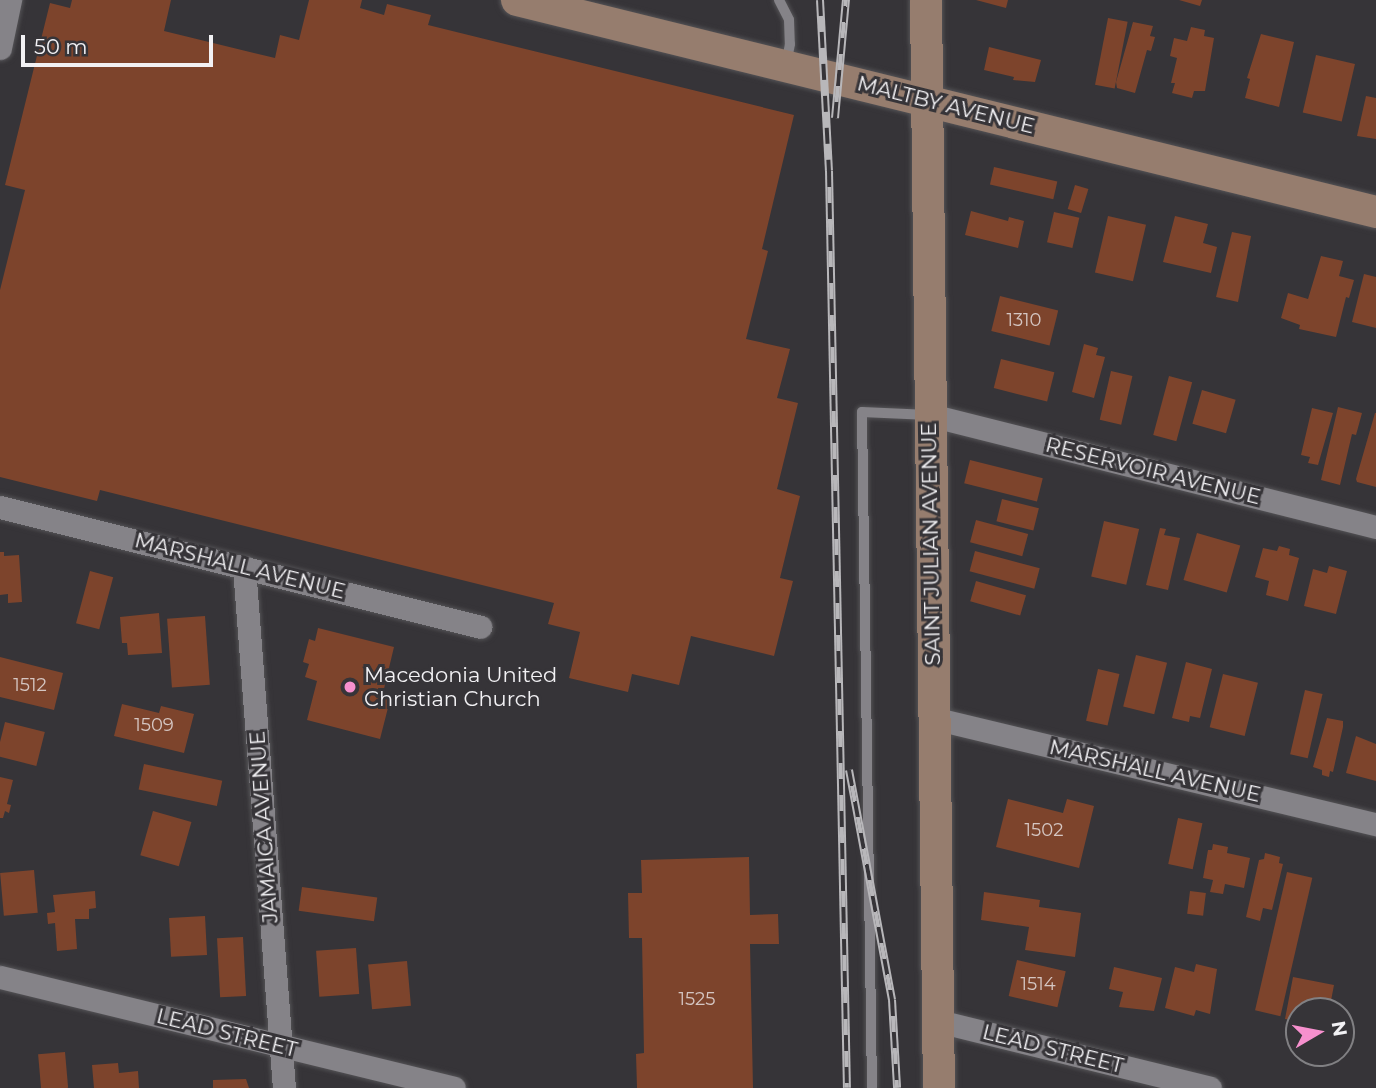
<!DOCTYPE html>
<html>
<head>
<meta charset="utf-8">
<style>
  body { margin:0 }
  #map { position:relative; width:1376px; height:1088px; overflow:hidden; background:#363438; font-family:Montserrat,sans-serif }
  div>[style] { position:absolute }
  .building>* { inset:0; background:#7d442c; transform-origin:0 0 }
  .roads { filter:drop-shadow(0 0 2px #545356) drop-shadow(0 0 2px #545356) }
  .lane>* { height:10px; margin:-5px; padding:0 5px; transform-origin:5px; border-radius:5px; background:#858388 }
  .street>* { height:23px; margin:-11.5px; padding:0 11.5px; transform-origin:11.5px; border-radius:11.5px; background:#858388 }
  .secondary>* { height:32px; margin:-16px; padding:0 16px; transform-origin:16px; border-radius:16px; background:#967d6e }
  .rail>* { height:8px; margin-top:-4px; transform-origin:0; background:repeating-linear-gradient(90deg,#363438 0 16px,#b8b7ba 0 32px); box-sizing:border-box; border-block:2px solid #b8b7ba }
  .dots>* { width:19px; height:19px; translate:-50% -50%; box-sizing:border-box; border:4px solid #363438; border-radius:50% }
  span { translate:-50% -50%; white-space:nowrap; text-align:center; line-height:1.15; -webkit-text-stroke:6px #363438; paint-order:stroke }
  .number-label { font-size:18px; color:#d5c6c2 }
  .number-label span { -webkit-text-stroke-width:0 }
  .street-label { font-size:21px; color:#f2f1f4 }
  .poi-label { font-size:21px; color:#f2f1f4 }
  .left { translate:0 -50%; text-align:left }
  .north { position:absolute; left:1285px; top:997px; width:70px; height:70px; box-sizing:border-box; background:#363438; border:2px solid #818083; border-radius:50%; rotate:80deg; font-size:19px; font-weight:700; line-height:28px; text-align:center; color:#f2f1f4 }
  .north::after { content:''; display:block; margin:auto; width:24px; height:32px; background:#f790ce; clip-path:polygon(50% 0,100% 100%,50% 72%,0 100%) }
  .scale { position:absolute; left:21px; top:35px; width:192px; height:32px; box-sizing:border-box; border:4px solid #f2f1f4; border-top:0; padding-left:9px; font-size:21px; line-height:24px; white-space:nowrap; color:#f2f1f4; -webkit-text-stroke:5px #363438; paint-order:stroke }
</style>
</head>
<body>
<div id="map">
  <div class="building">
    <div style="clip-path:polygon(72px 0,171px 0,164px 31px,275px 58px,280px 35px,299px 40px,309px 0,362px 0,360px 8px,384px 15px,387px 4px,431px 15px,428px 25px,794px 115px,762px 249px,768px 251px,746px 339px,790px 349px,777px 398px,798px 403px,777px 489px,800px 496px,780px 578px,793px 581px,774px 656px,691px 636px,679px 685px,632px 674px,628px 692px,569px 678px,580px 632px,548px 624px,554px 603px,100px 490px,97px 501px,0 477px,0 290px,25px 190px,5px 185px,50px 3px,70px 8px)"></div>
    <div style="clip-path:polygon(976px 0,1008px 0,1006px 8px)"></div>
    <div style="clip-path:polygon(1179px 0,1202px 0,1200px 6px)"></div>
    <div style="left:1108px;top:18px;width:20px;height:68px;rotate:11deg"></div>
    <div style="clip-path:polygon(1133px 22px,1153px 26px,1150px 36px,1155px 37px,1151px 51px,1147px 50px,1135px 93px,1117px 88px,1116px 82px)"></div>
    <div style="clip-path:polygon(1191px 27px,1205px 30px,1204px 36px,1214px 38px,1205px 91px,1194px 91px,1192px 98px,1172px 93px,1175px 83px,1171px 83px,1177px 58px,1170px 56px,1174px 38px,1187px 41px)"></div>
    <div style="clip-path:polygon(1261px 34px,1294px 42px,1279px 107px,1245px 98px,1250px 79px,1247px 78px)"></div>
    <div style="clip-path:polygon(989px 47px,1041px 60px,1035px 82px,1013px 80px,1014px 77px,984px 70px)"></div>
    <div style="left:1316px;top:55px;width:40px;height:59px;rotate:13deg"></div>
    <div style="clip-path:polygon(1366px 96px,1376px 98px,1376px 139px,1357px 136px)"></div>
    <div style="left:994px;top:167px;width:65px;height:18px;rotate:13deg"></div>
    <div style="left:1075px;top:185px;width:14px;height:25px;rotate:17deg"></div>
    <div style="clip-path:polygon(971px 211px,1008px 221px,1009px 217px,1024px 221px,1018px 248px,965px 235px)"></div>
    <div style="left:1054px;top:212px;width:26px;height:31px;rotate:13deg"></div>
    <div style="left:1108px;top:216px;width:39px;height:58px;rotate:13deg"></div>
    <div style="clip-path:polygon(1175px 216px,1208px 224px,1203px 243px,1217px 247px,1211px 273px,1163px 262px)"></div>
    <div style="clip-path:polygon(1232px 232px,1251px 236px,1238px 302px,1216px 297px)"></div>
    <div style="clip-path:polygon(1321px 256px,1343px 261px,1339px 276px,1354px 280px,1349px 298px,1346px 297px,1336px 337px,1299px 329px,1300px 325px,1281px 318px,1288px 293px,1308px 299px)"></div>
    <div style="clip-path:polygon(1364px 274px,1376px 277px,1376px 328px,1352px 322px)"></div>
    <div style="left:1000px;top:296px;width:60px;height:36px;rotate:14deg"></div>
    <div style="clip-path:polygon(1084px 344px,1098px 348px,1096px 355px,1105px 357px,1094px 398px,1072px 392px)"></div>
    <div style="left:1001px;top:359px;width:55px;height:30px;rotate:14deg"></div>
    <div style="left:1111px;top:371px;width:22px;height:50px;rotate:13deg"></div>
    <div style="left:1169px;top:376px;width:24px;height:61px;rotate:15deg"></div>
    <div style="left:1202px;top:390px;width:35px;height:35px;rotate:16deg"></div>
    <div style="clip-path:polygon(1338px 407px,1362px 413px,1356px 435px,1352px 434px,1340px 485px,1321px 480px)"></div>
    <div style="clip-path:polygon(1312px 408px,1333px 413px,1318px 465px,1308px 463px,1310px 457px,1301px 455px)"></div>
    <div style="clip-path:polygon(1375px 413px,1376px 413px,1376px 487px,1357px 482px,1356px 479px)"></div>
    <div style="left:970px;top:460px;width:75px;height:24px;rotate:14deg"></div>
    <div style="left:1002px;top:499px;width:38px;height:23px;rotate:14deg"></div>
    <div style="left:976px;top:520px;width:54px;height:23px;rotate:15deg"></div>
    <div style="left:1104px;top:521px;width:36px;height:57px;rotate:13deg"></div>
    <div style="clip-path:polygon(1160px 528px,1166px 529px,1164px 535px,1180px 538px,1168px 590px,1146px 585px)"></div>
    <div style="left:1197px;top:533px;width:45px;height:49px;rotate:16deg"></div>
    <div style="clip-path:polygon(1279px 546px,1290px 549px,1289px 555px,1299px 558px,1288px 601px,1266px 595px,1269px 581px,1255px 577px,1263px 548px,1277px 551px)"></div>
    <div style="left:975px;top:551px;width:67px;height:21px;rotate:15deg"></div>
    <div style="clip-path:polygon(0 552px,4px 552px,4px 556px,19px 555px,22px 602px,8px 603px,8px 594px,0 595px)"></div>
    <div style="clip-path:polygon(1329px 566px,1347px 571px,1336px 614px,1304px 606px,1313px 569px,1327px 573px)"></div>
    <div style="left:90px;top:571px;width:24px;height:54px;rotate:15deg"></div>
    <div style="left:976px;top:581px;width:52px;height:21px;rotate:16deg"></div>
    <div style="clip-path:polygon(159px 613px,162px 653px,128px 655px,127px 643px,122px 643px,120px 617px)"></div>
    <div style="left:205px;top:616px;width:69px;height:38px;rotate:86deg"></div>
    <div style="clip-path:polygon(318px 628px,394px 647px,383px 693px,391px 696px,380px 739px,307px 720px,317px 681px,305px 677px,309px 664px,303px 662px,309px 639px,315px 641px)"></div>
    <div style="left:1136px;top:655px;width:32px;height:53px;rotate:14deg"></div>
    <div style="clip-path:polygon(0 657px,63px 673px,54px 710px,0 697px)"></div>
    <div style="clip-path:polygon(1186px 662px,1212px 669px,1200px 718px,1190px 716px,1189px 722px,1172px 718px)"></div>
    <div style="left:1098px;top:669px;width:22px;height:53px;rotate:13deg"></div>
    <div style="left:1223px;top:674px;width:36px;height:55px;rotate:14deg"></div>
    <div style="left:1305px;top:690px;width:18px;height:66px;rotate:13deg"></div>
    <div style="clip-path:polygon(122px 704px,159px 713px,161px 706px,194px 714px,184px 753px,114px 736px)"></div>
    <div style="clip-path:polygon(1327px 718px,1343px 721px,1343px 727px,1333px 772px,1330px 771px,1329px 777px,1322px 775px,1322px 770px,1313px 767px)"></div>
    <div style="left:5px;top:722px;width:41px;height:35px;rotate:14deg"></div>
    <div style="clip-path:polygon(1356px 736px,1376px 744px,1376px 781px,1346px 773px)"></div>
    <div style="left:144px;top:764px;width:80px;height:26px;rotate:12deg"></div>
    <div style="clip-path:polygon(0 777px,13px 780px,7px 804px,11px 805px,9px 813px,5px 811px,3px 818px,0 818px)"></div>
    <div style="clip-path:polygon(1008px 799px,1063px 813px,1067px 799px,1094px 806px,1079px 868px,996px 847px)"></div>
    <div style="left:153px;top:811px;width:40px;height:46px;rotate:16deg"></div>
    <div style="left:1178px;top:818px;width:25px;height:47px;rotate:12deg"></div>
    <div style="clip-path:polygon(1213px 844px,1228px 847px,1227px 853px,1250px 858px,1244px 888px,1225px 884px,1223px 894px,1210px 892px,1213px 880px,1203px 878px,1208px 850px,1212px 850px)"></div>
    <div style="clip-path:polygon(1265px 853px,1280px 857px,1279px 863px,1283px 864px,1272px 910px,1263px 908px,1260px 921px,1246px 917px,1259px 860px,1264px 859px)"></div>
    <div style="clip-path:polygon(749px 857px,750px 915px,778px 914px,779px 944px,750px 944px,753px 1088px,637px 1088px,636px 1054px,644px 1053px,642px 938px,629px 938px,628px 893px,642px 893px,641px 860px)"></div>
    <div style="left:34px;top:870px;width:43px;height:34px;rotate:85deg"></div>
    <div style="left:1287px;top:872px;width:26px;height:142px;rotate:13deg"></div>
    <div style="left:302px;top:887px;width:76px;height:24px;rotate:8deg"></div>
    <div style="clip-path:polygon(95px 891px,96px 908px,89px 909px,89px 919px,75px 919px,77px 949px,57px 951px,55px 923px,48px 924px,47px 913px,55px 912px,53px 895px)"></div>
    <div style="left:1190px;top:891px;width:16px;height:23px;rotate:7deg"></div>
    <div style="clip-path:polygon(984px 892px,1040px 900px,1039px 907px,1081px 913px,1075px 957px,1025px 950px,1029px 927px,981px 920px)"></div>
    <div style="left:205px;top:916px;width:39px;height:36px;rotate:87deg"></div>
    <div style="left:243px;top:937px;width:59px;height:26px;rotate:87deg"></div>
    <div style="left:356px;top:948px;width:46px;height:40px;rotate:86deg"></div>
    <div style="left:1017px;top:960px;width:50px;height:37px;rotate:13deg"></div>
    <div style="left:407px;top:961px;width:45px;height:39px;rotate:85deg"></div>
    <div style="clip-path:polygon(1196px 964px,1217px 969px,1210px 1014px,1196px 1010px,1194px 1016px,1165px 1008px,1175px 967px,1194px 972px)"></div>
    <div style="clip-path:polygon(1114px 967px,1162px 978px,1154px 1011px,1119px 1007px,1123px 992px,1109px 989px)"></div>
    <div style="clip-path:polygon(1293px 977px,1334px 985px,1329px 1011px,1299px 1011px,1299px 1033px,1295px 1032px,1297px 1021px,1285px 1019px)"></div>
    <div style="left:65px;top:1052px;width:36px;height:27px;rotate:85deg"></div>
    <div style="clip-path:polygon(118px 1063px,119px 1073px,138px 1071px,139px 1088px,94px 1088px,92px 1065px)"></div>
    <div style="clip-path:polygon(246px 1079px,249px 1088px,213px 1088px,213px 1080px)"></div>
  </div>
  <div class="roads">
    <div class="lane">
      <div style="left:779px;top:0;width:22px;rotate:63deg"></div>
      <div style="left:789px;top:20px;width:24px;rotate:88deg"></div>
      <div style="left:790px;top:44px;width:20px;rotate:101deg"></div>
      <div style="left:872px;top:1088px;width:676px;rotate:-90.85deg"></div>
      <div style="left:862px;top:412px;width:67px;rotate:2.6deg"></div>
    </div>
    <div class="street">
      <div style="left:0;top:48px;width:49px;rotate:-78.2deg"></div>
      <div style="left:930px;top:415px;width:460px;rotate:14.1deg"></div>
      <div style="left:0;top:507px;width:495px;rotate:14deg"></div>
      <div style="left:244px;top:567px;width:523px;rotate:85.61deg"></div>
      <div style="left:933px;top:718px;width:456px;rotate:13.5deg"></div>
      <div style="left:0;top:977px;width:467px;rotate:13.7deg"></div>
      <div style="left:938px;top:1021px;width:280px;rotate:13.8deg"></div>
    </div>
    <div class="secondary">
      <div style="left:517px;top:0;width:885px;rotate:13.86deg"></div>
      <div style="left:926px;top:0;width:1088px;rotate:89.32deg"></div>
    </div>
  </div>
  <div class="rail">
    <div style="left:820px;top:0;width:171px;rotate:87deg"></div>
    <div style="left:829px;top:171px;width:917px;rotate:88.88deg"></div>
    <div style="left:835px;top:118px;width:119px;rotate:-84.7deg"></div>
    <div style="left:849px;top:770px;width:234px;rotate:79.4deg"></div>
    <div style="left:892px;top:1000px;width:88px;rotate:86.7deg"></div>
  </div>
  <div class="dots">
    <div style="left:350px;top:687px;background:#f790ce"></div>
  </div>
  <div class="number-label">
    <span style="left:1024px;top:320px">1310</span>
    <span style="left:30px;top:685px">1512</span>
    <span style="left:154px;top:725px">1509</span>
    <span style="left:1044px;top:830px">1502</span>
    <span style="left:1038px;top:984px">1514</span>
    <span style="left:697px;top:999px">1525</span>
  </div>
  <div class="street-label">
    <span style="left:946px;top:105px;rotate:14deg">MALTBY AVENUE</span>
    <span style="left:1153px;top:471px;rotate:14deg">RESERVOIR AVENUE</span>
    <span style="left:931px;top:544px;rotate:-91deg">SAINT JULIAN AVENUE</span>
    <span style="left:240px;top:566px;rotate:14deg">MARSHALL AVENUE</span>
    <span style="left:1155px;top:771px;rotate:13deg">MARSHALL AVENUE</span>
    <span style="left:264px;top:827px;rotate:-94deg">JAMAICA AVENUE</span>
    <span style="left:227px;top:1033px;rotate:14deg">LEAD STREET</span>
    <span style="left:1053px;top:1049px;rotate:14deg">LEAD STREET</span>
  </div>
  <div class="poi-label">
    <span class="left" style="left:364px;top:687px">Macedonia United<br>Christian Church</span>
  </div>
  <div class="north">N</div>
  <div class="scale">50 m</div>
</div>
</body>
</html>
